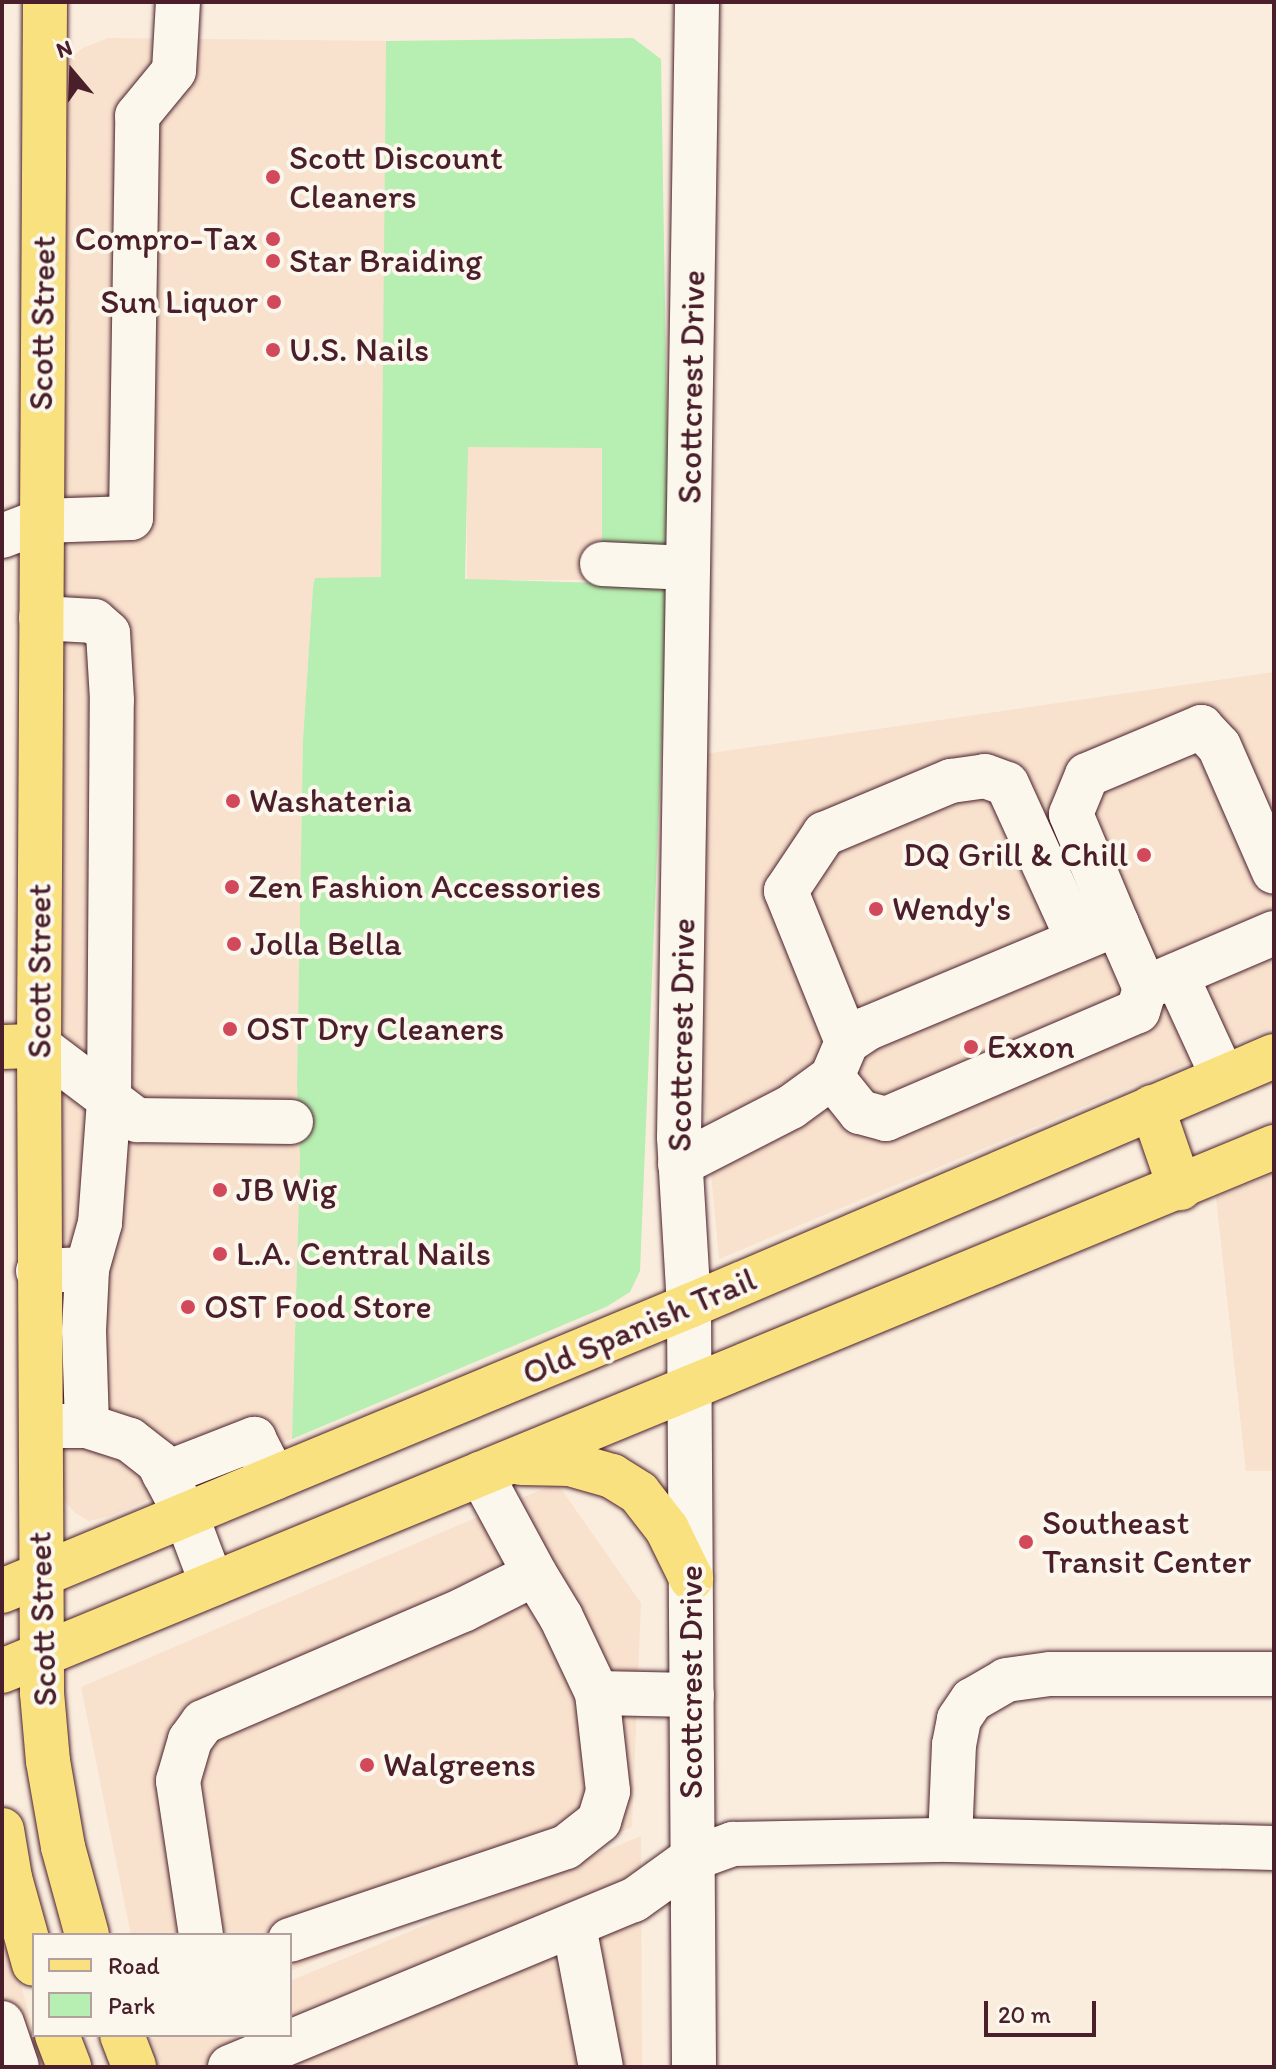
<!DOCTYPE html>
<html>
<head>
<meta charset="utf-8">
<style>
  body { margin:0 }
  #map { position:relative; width:1276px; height:2069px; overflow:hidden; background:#faedde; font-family:Itim,sans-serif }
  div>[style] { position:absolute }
  .built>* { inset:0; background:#f8e1cd; transform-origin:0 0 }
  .green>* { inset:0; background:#b7eeb1 }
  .roads { filter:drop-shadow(0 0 2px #4a1f2b) drop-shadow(0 0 2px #4a1f2b) }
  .minor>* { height:44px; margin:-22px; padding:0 22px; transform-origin:22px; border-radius:22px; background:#fbf7ec }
  .major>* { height:44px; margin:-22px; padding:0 22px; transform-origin:22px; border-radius:22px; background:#fae180 }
  .dots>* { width:22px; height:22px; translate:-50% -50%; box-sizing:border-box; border:4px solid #fbf7ec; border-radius:50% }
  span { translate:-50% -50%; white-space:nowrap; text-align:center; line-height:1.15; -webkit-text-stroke:8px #fbf7ec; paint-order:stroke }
  .poi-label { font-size:34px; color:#4a1f2b }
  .left { translate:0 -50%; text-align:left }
  .right { translate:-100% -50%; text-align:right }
  .street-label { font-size:34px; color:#4a1f2b }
  .frame { position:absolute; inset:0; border:4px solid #4a1f2b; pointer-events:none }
  .legend { position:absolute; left:32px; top:1933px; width:260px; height:104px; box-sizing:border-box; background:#fbf7ec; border:2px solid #b4a19f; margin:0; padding:10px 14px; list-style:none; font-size:24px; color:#4a1f2b }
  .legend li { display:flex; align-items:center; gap:16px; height:40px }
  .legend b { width:40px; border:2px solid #b4a19f }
  .north { position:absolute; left:32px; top:32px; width:80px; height:80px; -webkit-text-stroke:6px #fbf7ec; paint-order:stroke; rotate:341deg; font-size:22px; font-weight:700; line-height:32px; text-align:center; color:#4a1f2b }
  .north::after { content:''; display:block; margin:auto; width:28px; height:36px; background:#4a1f2b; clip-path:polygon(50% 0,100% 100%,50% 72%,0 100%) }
  .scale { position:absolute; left:984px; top:2001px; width:112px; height:36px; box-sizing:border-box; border:4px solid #4a1f2b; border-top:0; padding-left:10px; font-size:24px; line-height:28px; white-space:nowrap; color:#4a1f2b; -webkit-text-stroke:6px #fbf7ec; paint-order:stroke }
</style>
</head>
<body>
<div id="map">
  <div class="built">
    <div style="clip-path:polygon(108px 38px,386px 41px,383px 437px,381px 578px,315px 578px,313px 587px,303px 740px,297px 1084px,300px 1159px,292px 1439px,110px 1516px,89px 1521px,75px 1513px,65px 1501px,57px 1440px,62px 1152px,64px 63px,83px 48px)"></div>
    <div style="left:467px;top:447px;width:136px;height:133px"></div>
    <div style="clip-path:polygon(1274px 672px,1274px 1027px,719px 1259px,703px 1086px,704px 754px)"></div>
    <div style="clip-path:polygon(1274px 1173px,1274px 1471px,1246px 1471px,1216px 1198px)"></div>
    <div style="clip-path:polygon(557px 1483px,641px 1603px,632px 1827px,290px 1971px,290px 1935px,131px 1935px,81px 1687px)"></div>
    <div style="clip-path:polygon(641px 1836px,642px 2067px,163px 2067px,151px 2039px,160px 2035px,290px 2035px,290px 1981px)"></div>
    <div style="clip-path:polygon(2px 1911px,34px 2035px,38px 2035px,49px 2067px,2px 2067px)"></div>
  </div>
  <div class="green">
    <div style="clip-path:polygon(633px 38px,661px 59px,669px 551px,602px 548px,602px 448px,468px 447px,465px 579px,668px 585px,640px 1271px,630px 1292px,606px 1307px,292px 1439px,300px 1159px,297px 1084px,303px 740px,313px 587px,315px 578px,381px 577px,386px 41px)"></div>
  </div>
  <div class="roads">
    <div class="minor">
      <div style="left:2px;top:536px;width:42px;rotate:-21deg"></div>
      <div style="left:41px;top:521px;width:90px;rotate:-1.9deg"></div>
      <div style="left:131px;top:518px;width:402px;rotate:-89.1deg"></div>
      <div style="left:137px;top:116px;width:58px;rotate:-50.6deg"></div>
      <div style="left:174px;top:71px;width:69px;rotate:-86.7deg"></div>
      <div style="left:602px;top:564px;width:86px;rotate:2.7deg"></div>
      <div style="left:1117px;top:924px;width:70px;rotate:66.4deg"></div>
      <div style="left:1145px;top:988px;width:140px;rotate:-23.1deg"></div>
      <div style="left:1176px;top:975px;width:112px;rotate:65.3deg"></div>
      <div style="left:847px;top:1042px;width:163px;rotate:-112deg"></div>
      <div style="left:786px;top:891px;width:69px;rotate:-56.3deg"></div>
      <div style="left:824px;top:834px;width:138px;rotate:-22.7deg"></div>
      <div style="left:951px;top:781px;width:34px;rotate:-8deg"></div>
      <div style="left:985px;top:776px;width:23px;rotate:20deg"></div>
      <div style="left:1007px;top:784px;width:171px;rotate:65.5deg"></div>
      <div style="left:39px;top:1046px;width:123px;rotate:37.1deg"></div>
      <div style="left:137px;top:1120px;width:154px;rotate:0.7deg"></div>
      <div style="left:832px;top:1077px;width:45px;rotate:51.3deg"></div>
      <div style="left:860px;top:1112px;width:27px;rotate:15deg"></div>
      <div style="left:886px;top:1119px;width:274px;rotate:-23.2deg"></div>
      <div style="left:1138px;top:1011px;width:24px;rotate:-73deg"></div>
      <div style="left:680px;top:1164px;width:125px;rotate:-27.2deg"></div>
      <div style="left:791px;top:1107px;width:51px;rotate:-36.2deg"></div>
      <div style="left:832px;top:1077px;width:38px;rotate:-67deg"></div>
      <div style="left:847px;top:1042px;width:23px;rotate:-34deg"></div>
      <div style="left:866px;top:1029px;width:272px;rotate:-22.7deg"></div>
      <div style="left:1117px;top:924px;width:119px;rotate:-112.7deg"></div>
      <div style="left:1071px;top:814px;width:42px;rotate:-67.7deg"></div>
      <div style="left:1087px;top:775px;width:124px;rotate:-22.8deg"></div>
      <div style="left:1201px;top:727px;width:26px;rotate:47deg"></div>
      <div style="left:1219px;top:746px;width:137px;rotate:66.4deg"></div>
      <div style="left:38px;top:1271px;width:49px;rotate:-2.3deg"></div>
      <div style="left:87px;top:1269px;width:48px;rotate:-74.2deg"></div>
      <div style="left:100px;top:1223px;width:122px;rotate:-85.8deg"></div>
      <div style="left:109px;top:1101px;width:401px;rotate:-89.6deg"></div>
      <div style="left:112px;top:700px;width:67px;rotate:-93.4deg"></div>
      <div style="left:108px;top:633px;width:18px;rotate:-139deg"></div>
      <div style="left:94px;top:621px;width:53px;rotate:-176.8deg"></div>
      <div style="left:59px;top:1426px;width:28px"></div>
      <div style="left:87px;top:1426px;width:95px;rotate:-91.8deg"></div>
      <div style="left:84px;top:1331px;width:62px;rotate:-87.2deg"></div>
      <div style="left:87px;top:1426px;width:45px;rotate:18deg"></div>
      <div style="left:130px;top:1440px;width:36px;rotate:38deg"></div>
      <div style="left:158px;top:1462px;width:60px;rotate:62.2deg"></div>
      <div style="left:186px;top:1515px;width:74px;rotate:69.4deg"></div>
      <div style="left:164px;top:1474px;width:97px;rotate:-21.3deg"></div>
      <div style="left:254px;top:1439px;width:44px;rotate:62.9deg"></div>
      <div style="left:597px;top:1693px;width:95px;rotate:1.2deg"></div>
      <div style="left:950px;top:1840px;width:95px;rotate:-87.6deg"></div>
      <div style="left:954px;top:1745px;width:26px;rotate:-79deg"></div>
      <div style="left:959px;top:1719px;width:23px;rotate:-56deg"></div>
      <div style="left:972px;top:1700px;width:39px;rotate:-30deg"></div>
      <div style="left:1006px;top:1680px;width:44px;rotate:-7.8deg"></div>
      <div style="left:1050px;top:1674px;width:224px"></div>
      <div style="left:574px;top:1926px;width:144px;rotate:79.2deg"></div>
      <div style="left:201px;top:1935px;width:156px;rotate:-98.5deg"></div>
      <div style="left:178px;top:1781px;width:43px;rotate:-73.7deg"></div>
      <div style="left:190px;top:1740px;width:22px;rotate:-54deg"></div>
      <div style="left:203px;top:1722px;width:283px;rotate:-23.3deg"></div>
      <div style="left:463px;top:1610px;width:80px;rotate:-26.6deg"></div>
      <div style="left:535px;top:1574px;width:114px;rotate:-118.4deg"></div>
      <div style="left:290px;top:1940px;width:291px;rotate:-18.6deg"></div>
      <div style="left:566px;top:1847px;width:42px;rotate:-38.2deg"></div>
      <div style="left:599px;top:1821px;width:31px;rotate:-73deg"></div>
      <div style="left:608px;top:1791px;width:99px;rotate:-96.4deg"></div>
      <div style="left:597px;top:1693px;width:84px;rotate:-115.3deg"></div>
      <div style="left:561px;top:1617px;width:50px;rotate:-121.2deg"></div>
      <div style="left:2px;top:2023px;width:46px;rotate:71.2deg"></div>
      <div style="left:230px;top:2067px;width:437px;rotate:-22.5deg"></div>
      <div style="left:634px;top:1900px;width:70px;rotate:-35.7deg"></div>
      <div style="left:691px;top:1859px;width:45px;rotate:-19.7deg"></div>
      <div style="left:733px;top:1844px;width:217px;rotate:-1.1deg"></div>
      <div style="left:950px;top:1840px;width:324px;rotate:1.4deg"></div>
      <div style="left:694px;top:2067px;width:761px;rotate:-90.38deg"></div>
      <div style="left:689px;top:1306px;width:169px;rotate:-93.4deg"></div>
      <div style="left:679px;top:1137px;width:1135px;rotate:-89.09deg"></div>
    </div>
    <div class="major">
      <div style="left:45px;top:2px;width:1044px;rotate:90.33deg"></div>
      <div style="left:39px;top:1046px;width:647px;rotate:89.73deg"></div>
      <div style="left:42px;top:1693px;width:68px;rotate:85deg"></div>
      <div style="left:48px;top:1761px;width:87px;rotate:80.1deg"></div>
      <div style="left:63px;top:1847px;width:91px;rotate:74.7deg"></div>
      <div style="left:2px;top:1047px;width:37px;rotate:-2deg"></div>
      <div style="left:1152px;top:1107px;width:86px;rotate:70.9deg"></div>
      <div style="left:521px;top:1463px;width:49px;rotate:1.2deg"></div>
      <div style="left:570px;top:1464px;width:44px;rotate:15.9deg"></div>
      <div style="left:612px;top:1476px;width:32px;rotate:32deg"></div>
      <div style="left:639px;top:1493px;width:46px;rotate:52.1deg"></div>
      <div style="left:667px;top:1529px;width:55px;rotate:63.9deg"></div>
      <div style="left:2px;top:1591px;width:744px;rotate:-22.53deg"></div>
      <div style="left:689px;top:1306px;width:636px;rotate:-23.14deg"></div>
      <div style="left:2px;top:1671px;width:1376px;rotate:-22.39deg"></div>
      <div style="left:2px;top:1830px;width:49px;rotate:80.5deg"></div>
      <div style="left:10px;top:1878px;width:89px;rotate:74.4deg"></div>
      <div style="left:57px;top:2035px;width:34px;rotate:69deg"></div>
      <div style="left:122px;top:2035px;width:34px;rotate:69deg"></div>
    </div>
  </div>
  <div class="dots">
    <div style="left:273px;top:177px;background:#d1495b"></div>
    <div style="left:273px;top:239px;background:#d1495b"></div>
    <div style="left:273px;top:261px;background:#d1495b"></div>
    <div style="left:274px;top:302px;background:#d1495b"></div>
    <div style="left:273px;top:350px;background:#d1495b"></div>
    <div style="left:233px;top:801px;background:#d1495b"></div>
    <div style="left:1144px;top:855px;background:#d1495b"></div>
    <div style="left:232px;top:887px;background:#d1495b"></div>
    <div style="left:876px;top:909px;background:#d1495b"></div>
    <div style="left:234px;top:944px;background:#d1495b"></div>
    <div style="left:230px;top:1029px;background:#d1495b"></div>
    <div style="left:971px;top:1047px;background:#d1495b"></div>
    <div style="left:220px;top:1190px;background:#d1495b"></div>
    <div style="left:220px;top:1254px;background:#d1495b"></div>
    <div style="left:188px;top:1307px;background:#d1495b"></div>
    <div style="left:1026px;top:1542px;background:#d1495b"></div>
    <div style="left:367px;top:1765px;background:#d1495b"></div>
  </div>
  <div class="poi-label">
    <span class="left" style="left:289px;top:177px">Scott Discount<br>Cleaners</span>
    <span class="right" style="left:257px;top:239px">Compro-Tax</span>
    <span class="left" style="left:289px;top:261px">Star Braiding</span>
    <span class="right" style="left:258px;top:302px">Sun Liquor</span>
    <span class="left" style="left:289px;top:350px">U.S. Nails</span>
    <span class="left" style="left:249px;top:801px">Washateria</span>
    <span class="right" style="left:1128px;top:855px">DQ Grill &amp; Chill</span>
    <span class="left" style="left:248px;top:887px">Zen Fashion Accessories</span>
    <span class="left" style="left:892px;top:909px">Wendy's</span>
    <span class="left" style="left:250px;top:944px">Jolla Bella</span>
    <span class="left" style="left:246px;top:1029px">OST Dry Cleaners</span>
    <span class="left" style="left:987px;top:1047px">Exxon</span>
    <span class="left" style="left:236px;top:1190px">JB Wig</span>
    <span class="left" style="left:236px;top:1254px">L.A. Central Nails</span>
    <span class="left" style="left:204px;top:1307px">OST Food Store</span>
    <span class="left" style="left:1042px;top:1542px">Southeast<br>Transit Center</span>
    <span class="left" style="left:383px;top:1765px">Walgreens</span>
  </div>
  <div class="street-label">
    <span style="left:42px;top:323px;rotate:-89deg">Scott Street</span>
    <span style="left:691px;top:387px;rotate:-89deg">Scottcrest Drive</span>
    <span style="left:39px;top:971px;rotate:-90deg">Scott Street</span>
    <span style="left:681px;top:1035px;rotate:-89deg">Scottcrest Drive</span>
    <span style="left:639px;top:1326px;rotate:-23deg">Old Spanish Trail</span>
    <span style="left:42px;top:1619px;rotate:-92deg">Scott Street</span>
    <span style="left:691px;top:1682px;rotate:-90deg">Scottcrest Drive</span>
  </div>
  <div class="frame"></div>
  <ul class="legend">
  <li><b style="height:10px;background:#fae180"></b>Road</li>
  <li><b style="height:22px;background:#b7eeb1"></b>Park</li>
  </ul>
  <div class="north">N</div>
  <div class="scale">20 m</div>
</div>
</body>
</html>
